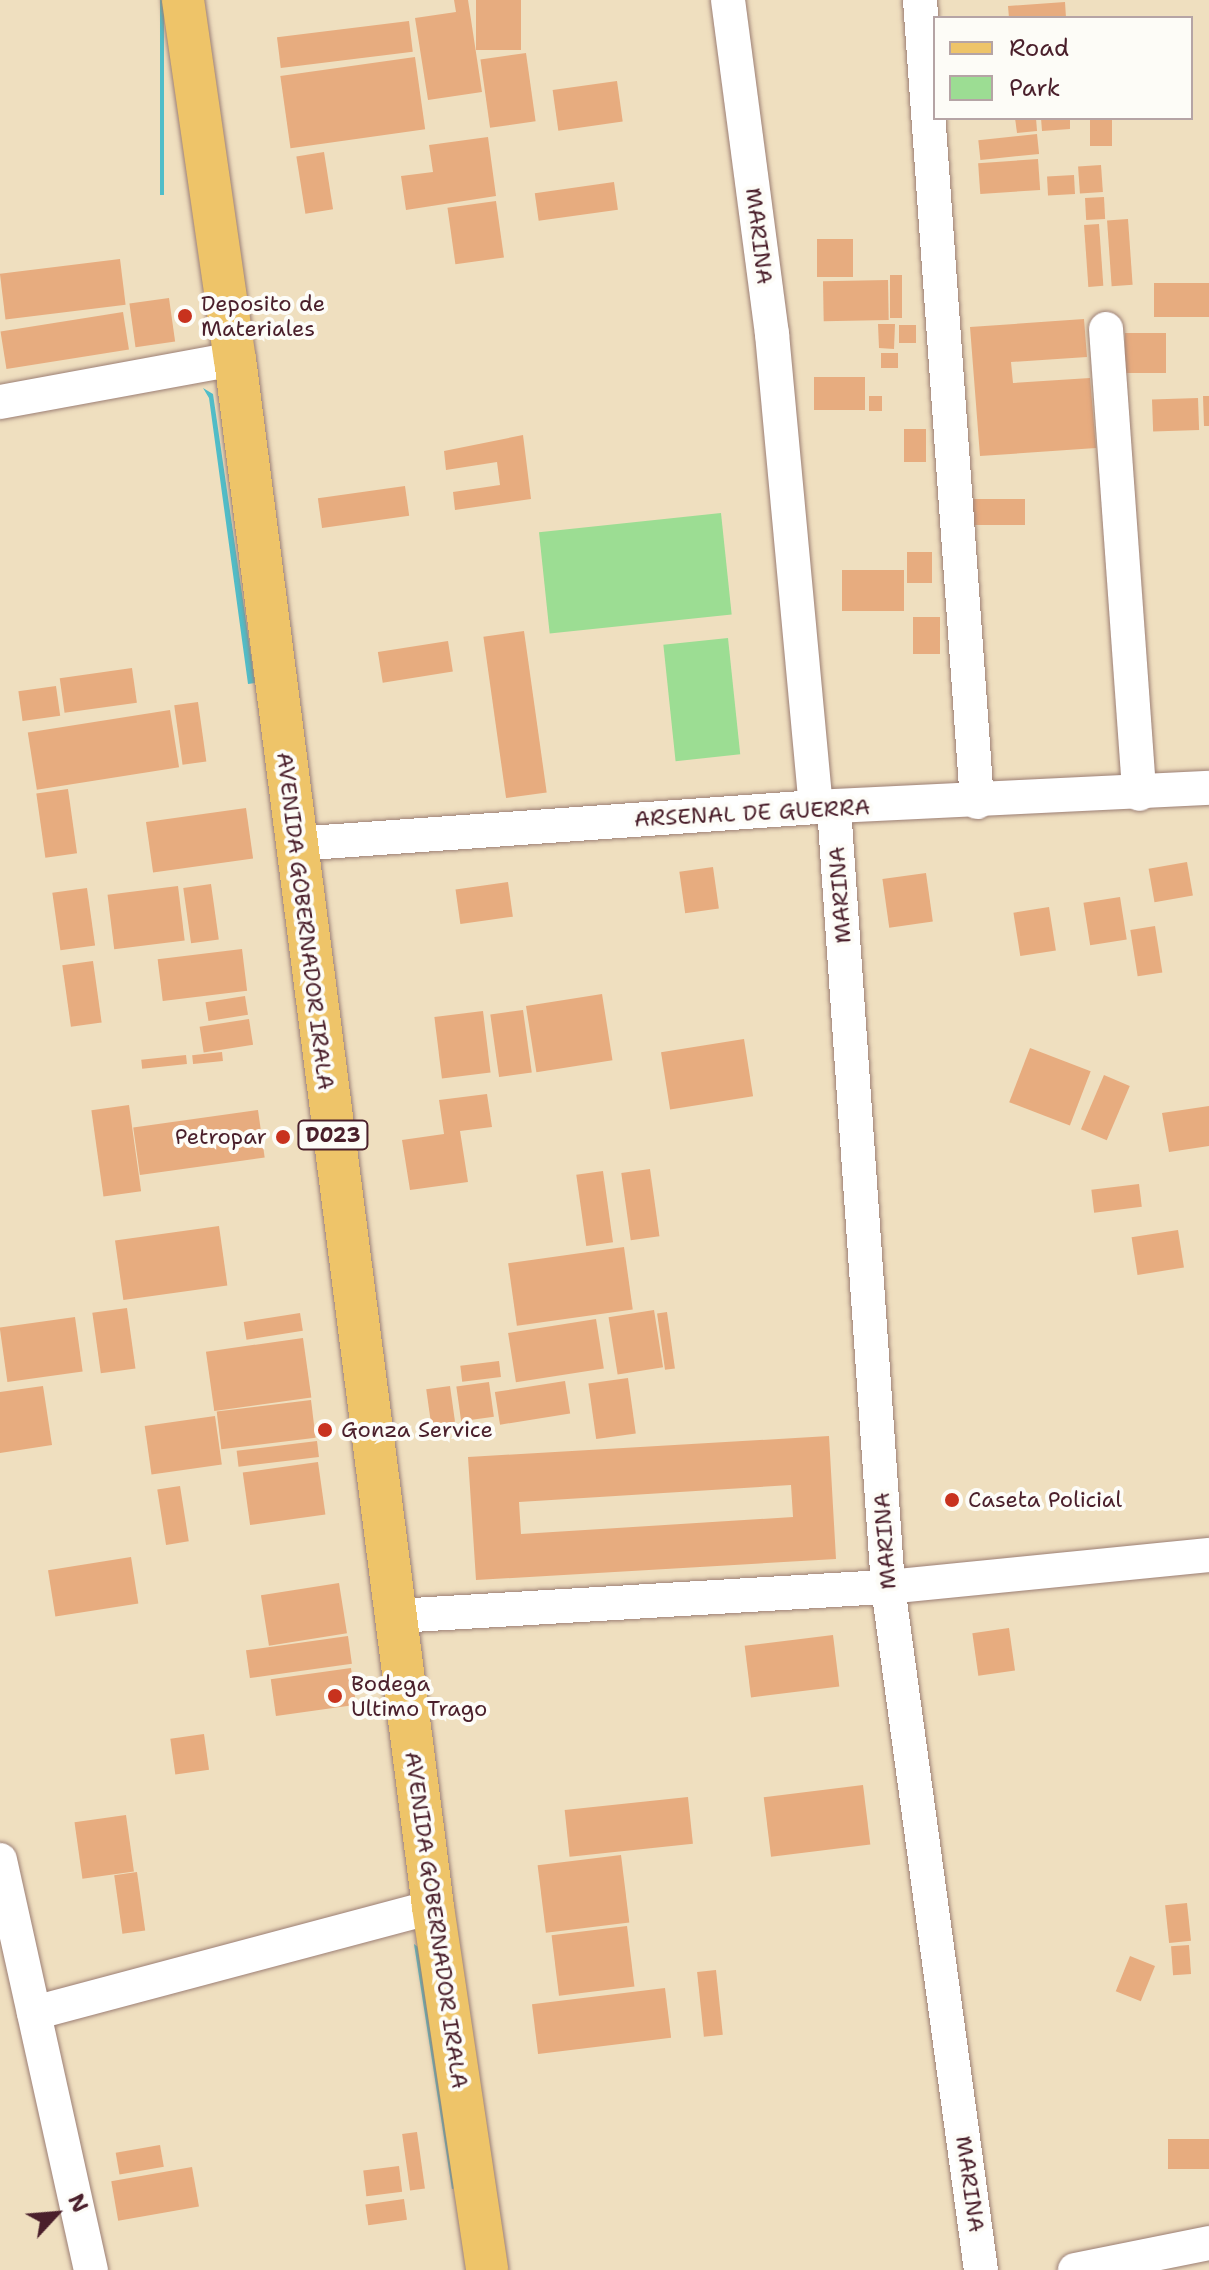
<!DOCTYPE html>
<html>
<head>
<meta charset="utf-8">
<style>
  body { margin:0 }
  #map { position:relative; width:1209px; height:2270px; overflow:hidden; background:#efdfbf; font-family:"Shantell Sans",sans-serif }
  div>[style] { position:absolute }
  .green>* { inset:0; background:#9cdd93; transform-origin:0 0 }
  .water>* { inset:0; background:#50bdc8; transform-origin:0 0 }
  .building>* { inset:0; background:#e7ac7f; transform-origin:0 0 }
  .roads { filter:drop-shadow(0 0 2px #9c7f75) drop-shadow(0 0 2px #9c7f75) }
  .minor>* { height:34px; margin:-17px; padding:0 17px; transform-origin:17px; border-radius:17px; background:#fff }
  .major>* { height:42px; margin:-21px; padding:0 21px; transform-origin:21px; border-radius:21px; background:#eec469 }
  .dots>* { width:22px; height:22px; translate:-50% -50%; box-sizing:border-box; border:4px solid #fdfcf7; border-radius:50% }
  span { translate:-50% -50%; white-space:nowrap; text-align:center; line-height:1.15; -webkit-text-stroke:8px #fdfcf7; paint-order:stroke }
  .shield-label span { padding:2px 6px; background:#fdfcf7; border:2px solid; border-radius:6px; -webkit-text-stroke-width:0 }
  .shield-label { font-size:20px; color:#4a1f2b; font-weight:700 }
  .street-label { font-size:22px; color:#4a1f2b }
  .poi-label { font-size:22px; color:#4a1f2b }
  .left { translate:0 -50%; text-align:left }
  .right { translate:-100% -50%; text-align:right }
  .legend { position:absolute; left:933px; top:16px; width:260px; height:104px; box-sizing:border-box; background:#fdfcf7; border:2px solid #b5a4a5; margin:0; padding:10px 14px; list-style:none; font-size:24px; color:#4a1f2b }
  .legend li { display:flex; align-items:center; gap:16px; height:40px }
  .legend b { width:40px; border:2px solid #b5a4a5 }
  .north { position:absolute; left:16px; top:2174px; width:80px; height:80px; -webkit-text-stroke:6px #fdfcf7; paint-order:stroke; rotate:64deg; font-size:22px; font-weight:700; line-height:32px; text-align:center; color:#4a1f2b }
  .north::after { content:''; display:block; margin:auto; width:28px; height:36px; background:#4a1f2b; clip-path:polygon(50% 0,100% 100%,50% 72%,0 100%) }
</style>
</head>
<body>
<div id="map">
  <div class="green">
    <div style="left:721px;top:513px;width:102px;height:183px;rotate:84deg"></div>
    <div style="left:728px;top:638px;width:117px;height:65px;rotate:84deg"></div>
  </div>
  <div class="water">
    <div style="left:160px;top:0;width:4px;height:195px"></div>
    <div style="clip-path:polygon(203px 388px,213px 394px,255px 683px,248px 684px,209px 398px)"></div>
    <div style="clip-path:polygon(414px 1944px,421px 1949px,456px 2188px,452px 2189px)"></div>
  </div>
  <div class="building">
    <div style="clip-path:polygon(454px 0,468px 0,482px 92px,428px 100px,415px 18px,456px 12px)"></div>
    <div style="left:476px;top:0;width:45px;height:50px"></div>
    <div style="clip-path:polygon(1065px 2px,1066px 18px,1009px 18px,1008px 6px)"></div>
    <div style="left:409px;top:21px;width:31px;height:133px;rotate:83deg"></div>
    <div style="left:526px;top:53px;width:69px;height:46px;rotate:82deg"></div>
    <div style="left:415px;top:57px;width:73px;height:136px;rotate:82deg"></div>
    <div style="left:617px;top:81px;width:41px;height:65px;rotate:82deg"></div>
    <div style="clip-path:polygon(1015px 118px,1036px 118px,1037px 131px,1017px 133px)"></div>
    <div style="clip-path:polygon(1041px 118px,1070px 118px,1070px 129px,1042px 131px)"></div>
    <div style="left:1090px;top:118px;width:22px;height:28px"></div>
    <div style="left:1037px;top:134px;width:20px;height:59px;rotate:84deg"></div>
    <div style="clip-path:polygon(488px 137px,496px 196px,406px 210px,401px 176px,433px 172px,429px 145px)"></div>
    <div style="left:324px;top:152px;width:58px;height:28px;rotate:81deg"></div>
    <div style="left:1038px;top:159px;width:31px;height:60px;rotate:86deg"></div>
    <div style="left:1101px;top:165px;width:27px;height:23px;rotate:86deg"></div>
    <div style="left:1074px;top:175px;width:19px;height:27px;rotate:87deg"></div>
    <div style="left:614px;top:182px;width:28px;height:80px;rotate:82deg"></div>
    <div style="left:1104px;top:197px;width:22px;height:19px;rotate:87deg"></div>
    <div style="left:496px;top:201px;width:57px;height:49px;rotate:82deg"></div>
    <div style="left:1128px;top:219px;width:66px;height:21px;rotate:86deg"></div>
    <div style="left:1099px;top:224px;width:62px;height:15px;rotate:86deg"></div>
    <div style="left:853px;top:239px;width:38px;height:36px;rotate:90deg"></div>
    <div style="left:120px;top:259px;width:46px;height:121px;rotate:83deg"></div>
    <div style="left:890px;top:275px;width:12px;height:43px"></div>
    <div style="left:888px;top:280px;width:40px;height:65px;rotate:89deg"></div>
    <div style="left:1209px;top:283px;width:34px;height:55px;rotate:90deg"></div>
    <div style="left:169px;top:298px;width:44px;height:40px;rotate:82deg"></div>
    <div style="left:123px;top:312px;width:38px;height:124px;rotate:81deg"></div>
    <div style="clip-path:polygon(1084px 319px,1087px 357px,1011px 362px,1013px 383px,1090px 378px,1096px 448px,980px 456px,970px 327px)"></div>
    <div style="clip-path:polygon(878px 324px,895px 324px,894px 349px,879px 348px)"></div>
    <div style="left:899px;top:325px;width:17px;height:18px"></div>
    <div style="left:1125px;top:333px;width:41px;height:40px"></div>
    <div style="left:881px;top:353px;width:17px;height:15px"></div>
    <div style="left:814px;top:377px;width:51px;height:33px"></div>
    <div style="left:869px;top:396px;width:13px;height:15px"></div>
    <div style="clip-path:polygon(1203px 396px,1209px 396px,1209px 426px,1204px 426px)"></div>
    <div style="left:1198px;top:398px;width:32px;height:46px;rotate:88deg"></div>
    <div style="left:904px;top:429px;width:22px;height:33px"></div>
    <div style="clip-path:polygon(523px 435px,531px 499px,455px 510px,453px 492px,500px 485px,497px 462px,446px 470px,444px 451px)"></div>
    <div style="left:405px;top:486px;width:30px;height:88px;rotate:82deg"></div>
    <div style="left:1025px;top:499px;width:26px;height:52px;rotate:90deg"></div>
    <div style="left:907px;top:552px;width:25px;height:31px"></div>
    <div style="left:904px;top:570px;width:41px;height:62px;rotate:90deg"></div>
    <div style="left:913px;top:617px;width:27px;height:37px"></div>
    <div style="left:524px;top:631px;width:163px;height:41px;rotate:82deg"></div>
    <div style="left:448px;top:641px;width:31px;height:71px;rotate:81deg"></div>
    <div style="left:132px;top:668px;width:35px;height:73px;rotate:82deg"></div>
    <div style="left:56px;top:686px;width:30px;height:38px;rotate:82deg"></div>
    <div style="left:198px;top:702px;width:60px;height:24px;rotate:82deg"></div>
    <div style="left:170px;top:710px;width:58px;height:144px;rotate:81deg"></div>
    <div style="left:68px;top:789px;width:65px;height:32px;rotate:82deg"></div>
    <div style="left:246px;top:808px;width:51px;height:101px;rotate:82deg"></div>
    <div style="left:1187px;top:862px;width:34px;height:39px;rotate:80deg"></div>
    <div style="left:713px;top:867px;width:42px;height:34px;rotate:82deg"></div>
    <div style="left:926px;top:873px;width:49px;height:44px;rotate:82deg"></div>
    <div style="left:508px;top:882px;width:35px;height:53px;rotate:82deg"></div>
    <div style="left:211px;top:884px;width:56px;height:28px;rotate:82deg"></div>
    <div style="left:178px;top:886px;width:55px;height:71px;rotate:83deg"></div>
    <div style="left:87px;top:888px;width:58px;height:35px;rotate:82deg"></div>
    <div style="left:1120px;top:897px;width:43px;height:37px;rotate:81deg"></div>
    <div style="left:1049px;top:907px;width:44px;height:36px;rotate:81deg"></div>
    <div style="left:1155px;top:926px;width:47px;height:25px;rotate:81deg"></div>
    <div style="left:242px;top:949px;width:42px;height:85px;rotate:83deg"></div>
    <div style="left:93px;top:961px;width:62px;height:31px;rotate:82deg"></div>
    <div style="left:602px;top:994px;width:67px;height:77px;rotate:81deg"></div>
    <div style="left:245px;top:996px;width:19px;height:40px;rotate:81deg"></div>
    <div style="left:523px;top:1010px;width:63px;height:33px;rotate:82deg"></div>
    <div style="left:483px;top:1011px;width:62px;height:49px;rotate:83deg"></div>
    <div style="left:249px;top:1019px;width:26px;height:50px;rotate:81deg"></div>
    <div style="left:744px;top:1039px;width:58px;height:84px;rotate:81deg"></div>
    <div style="left:1030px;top:1048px;width:65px;height:58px;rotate:21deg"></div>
    <div style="left:222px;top:1052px;width:9px;height:30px;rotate:84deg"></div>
    <div style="left:186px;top:1055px;width:9px;height:45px;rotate:84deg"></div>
    <div style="left:1104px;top:1075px;width:28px;height:59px;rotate:23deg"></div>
    <div style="clip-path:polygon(487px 1094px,492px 1127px,460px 1131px,468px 1182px,410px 1190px,402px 1140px,444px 1134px,439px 1100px)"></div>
    <div style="left:129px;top:1105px;width:87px;height:38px;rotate:82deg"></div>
    <div style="clip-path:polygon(1209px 1106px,1209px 1146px,1169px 1152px,1162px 1113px)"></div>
    <div style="left:258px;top:1110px;width:48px;height:126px;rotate:82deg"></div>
    <div style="left:650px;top:1169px;width:68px;height:29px;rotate:82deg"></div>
    <div style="left:603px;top:1171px;width:72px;height:27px;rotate:82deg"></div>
    <div style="left:1139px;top:1184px;width:23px;height:48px;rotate:83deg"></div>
    <div style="left:219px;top:1226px;width:60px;height:105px;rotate:82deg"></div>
    <div style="left:1178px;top:1230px;width:38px;height:47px;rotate:81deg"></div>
    <div style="left:624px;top:1247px;width:63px;height:117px;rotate:82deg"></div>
    <div style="left:127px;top:1308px;width:61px;height:35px;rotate:82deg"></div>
    <div style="left:654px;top:1310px;width:58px;height:46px;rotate:81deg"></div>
    <div style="left:667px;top:1312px;width:57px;height:10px;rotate:82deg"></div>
    <div style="left:300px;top:1313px;width:18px;height:57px;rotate:81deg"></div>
    <div style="left:75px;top:1317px;width:55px;height:76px;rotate:82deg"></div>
    <div style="left:596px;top:1319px;width:50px;height:89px;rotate:81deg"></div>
    <div style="left:303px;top:1338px;width:60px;height:98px;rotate:82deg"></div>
    <div style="left:499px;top:1361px;width:16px;height:39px;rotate:83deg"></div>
    <div style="left:628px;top:1378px;width:56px;height:40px;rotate:82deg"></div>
    <div style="left:565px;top:1381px;width:33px;height:71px;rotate:81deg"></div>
    <div style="left:489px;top:1382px;width:35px;height:33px;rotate:82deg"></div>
    <div style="clip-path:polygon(43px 1386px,52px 1445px,0 1453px,0 1392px)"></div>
    <div style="left:450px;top:1386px;width:36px;height:24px;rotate:82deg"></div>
    <div style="left:311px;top:1400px;width:38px;height:95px;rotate:83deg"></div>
    <div style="left:215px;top:1416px;width:49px;height:71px;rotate:82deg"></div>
    <div style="clip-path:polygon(evenodd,829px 1436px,836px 1559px,476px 1580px,468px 1457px,829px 1436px,791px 1485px,793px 1517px,521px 1534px,519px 1502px,791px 1485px)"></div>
    <div style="left:317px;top:1441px;width:16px;height:81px;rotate:83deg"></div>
    <div style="left:318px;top:1462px;width:53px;height:76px;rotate:82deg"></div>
    <div style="left:180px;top:1486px;width:56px;height:23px;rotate:81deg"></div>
    <div style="left:131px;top:1557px;width:47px;height:84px;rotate:81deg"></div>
    <div style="left:339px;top:1583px;width:51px;height:79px;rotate:81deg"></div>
    <div style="left:1009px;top:1628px;width:43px;height:37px;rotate:82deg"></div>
    <div style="left:833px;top:1635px;width:52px;height:89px;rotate:83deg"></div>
    <div style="left:348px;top:1636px;width:28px;height:103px;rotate:82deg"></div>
    <div style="left:351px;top:1668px;width:37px;height:81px;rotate:82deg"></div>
    <div style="left:204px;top:1734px;width:36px;height:34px;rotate:82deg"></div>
    <div style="left:863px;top:1785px;width:60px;height:100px;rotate:83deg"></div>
    <div style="left:688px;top:1797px;width:47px;height:124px;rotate:84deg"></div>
    <div style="left:126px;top:1815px;width:57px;height:52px;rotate:82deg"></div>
    <div style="left:621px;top:1855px;width:68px;height:84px;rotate:83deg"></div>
    <div style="left:137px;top:1872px;width:59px;height:23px;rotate:82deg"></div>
    <div style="left:1187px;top:1903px;width:38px;height:22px;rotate:84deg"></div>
    <div style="left:627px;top:1926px;width:61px;height:76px;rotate:83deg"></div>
    <div style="left:1189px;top:1945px;width:29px;height:18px;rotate:86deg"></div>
    <div style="left:1130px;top:1956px;width:27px;height:38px;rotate:22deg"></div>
    <div style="left:716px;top:1970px;width:65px;height:19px;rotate:84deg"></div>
    <div style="left:665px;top:1988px;width:50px;height:134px;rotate:83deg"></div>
    <div style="left:417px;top:2132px;width:57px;height:15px;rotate:82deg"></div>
    <div style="left:1209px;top:2139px;width:30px;height:41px;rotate:90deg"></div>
    <div style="left:160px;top:2145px;width:22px;height:45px;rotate:80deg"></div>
    <div style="left:399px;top:2166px;width:26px;height:36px;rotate:83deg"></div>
    <div style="left:192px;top:2167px;width:40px;height:82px;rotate:80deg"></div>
    <div style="left:404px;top:2199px;width:21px;height:39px;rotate:82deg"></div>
  </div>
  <div class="roads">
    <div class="minor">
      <div style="left:728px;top:0;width:337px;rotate:82.5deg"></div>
      <div style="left:772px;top:334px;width:475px;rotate:84.7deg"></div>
      <div style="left:920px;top:0;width:804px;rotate:85.93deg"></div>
      <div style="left:1106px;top:329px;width:466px;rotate:85.9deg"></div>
      <div style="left:0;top:402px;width:239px;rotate:-10.4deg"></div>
      <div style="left:834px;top:808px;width:781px;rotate:86.03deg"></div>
      <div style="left:888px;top:1587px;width:689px;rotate:82.25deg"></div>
      <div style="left:295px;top:844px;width:522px;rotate:-4.06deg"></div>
      <div style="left:816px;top:807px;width:393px;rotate:-2.8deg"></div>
      <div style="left:396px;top:1616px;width:493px;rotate:-3.4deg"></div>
      <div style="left:888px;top:1587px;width:323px;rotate:-5.7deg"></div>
      <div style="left:0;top:1860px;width:420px;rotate:77.5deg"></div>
      <div style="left:34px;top:2013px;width:413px;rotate:-14.9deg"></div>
      <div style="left:1075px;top:2270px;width:137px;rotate:-11.4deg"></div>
    </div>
    <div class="major">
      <div style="left:183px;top:0;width:363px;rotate:81.8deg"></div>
      <div style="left:235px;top:359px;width:1561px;rotate:82.71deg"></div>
      <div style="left:433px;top:1907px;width:367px;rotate:81.5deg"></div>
    </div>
  </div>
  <div class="dots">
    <div style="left:185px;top:316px;background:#c8321e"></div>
    <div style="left:283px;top:1137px;background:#c8321e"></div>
    <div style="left:325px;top:1430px;background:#c8321e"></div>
    <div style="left:952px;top:1500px;background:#c8321e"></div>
    <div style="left:335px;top:1696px;background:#c8321e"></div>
  </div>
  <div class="shield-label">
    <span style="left:333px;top:1135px">D023</span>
  </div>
  <div class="street-label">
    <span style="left:759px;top:236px;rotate:83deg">MARINA</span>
    <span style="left:752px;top:813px;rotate:-3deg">ARSENAL DE GUERRA</span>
    <span style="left:840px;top:895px;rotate:-94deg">MARINA</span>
    <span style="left:305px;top:921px;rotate:83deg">AVENIDA GOBERNADOR IRALA</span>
    <span style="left:885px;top:1541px;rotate:-94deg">MARINA</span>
    <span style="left:436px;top:1920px;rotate:82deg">AVENIDA GOBERNADOR IRALA</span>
    <span style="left:970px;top:2184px;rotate:82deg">MARINA</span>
  </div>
  <div class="poi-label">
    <span class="left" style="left:201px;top:316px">Deposito de<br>Materiales</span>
    <span class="right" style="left:267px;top:1137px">Petropar</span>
    <span class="left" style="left:341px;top:1430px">Gonza Service</span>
    <span class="left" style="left:968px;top:1500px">Caseta Policial</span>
    <span class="left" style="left:351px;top:1696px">Bodega<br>Ultimo Trago</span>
  </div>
  <ul class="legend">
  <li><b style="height:10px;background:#eec469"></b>Road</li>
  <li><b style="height:22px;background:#9cdd93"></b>Park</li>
  </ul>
  <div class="north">N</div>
</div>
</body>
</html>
